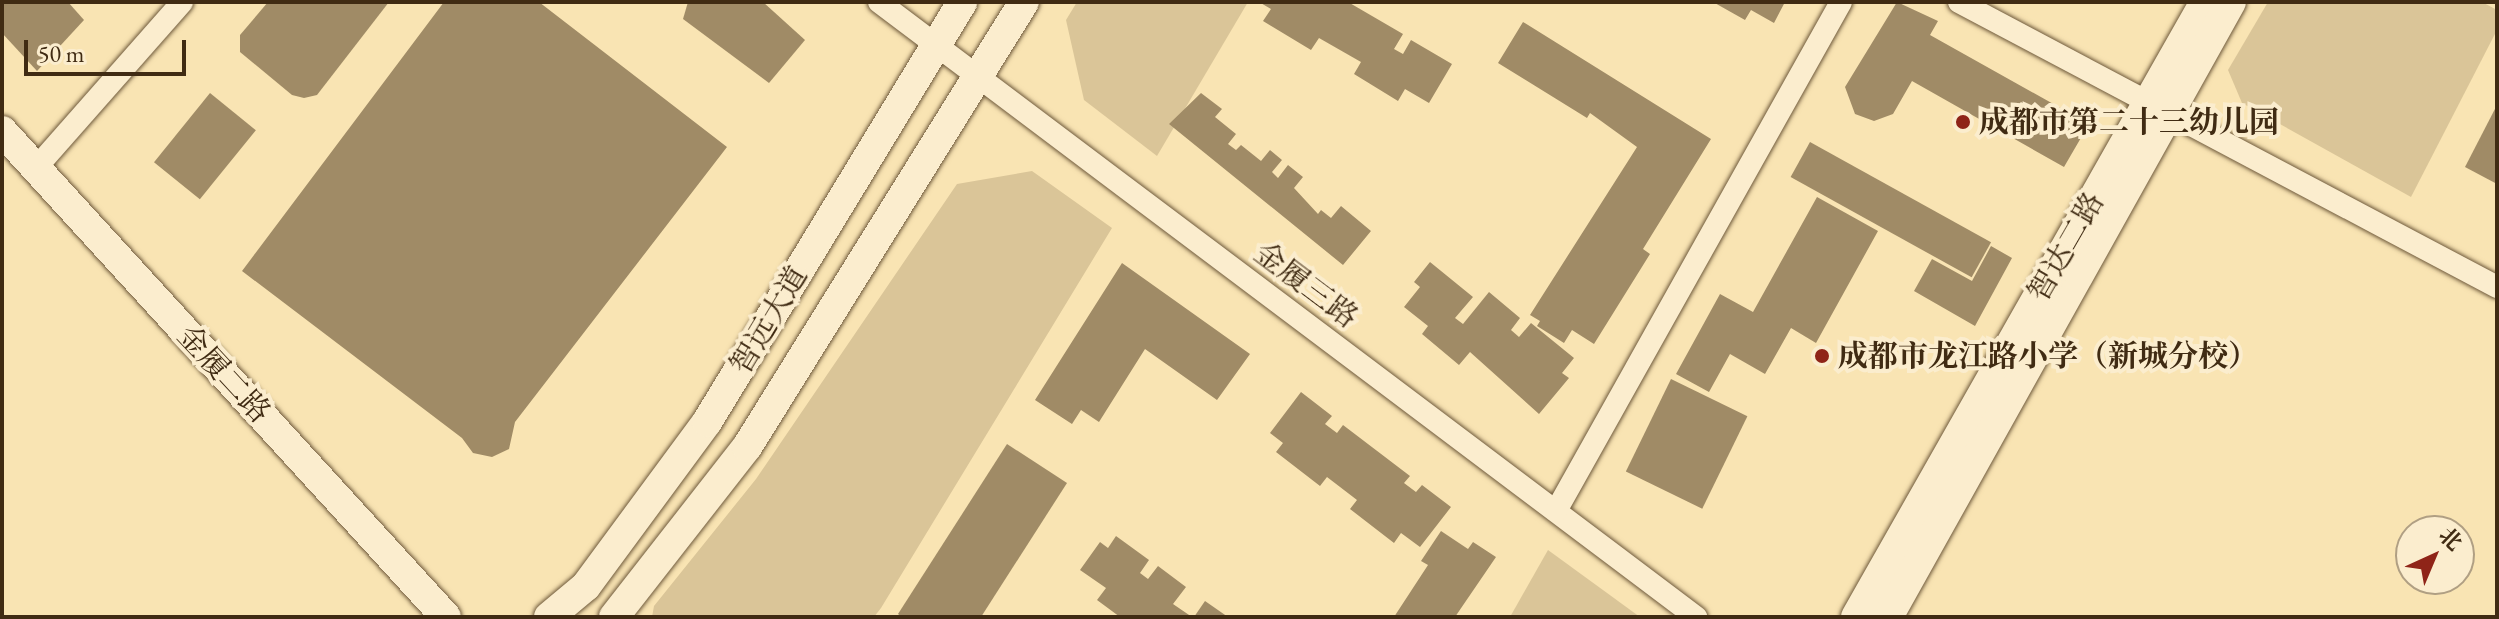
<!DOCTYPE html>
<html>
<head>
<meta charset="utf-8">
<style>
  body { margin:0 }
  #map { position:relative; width:2499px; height:619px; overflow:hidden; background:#f9e4b3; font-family:"EB Garamond","Noto Serif SC",serif }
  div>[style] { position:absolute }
  .green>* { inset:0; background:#dac598 }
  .building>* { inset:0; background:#a08b66; transform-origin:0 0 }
  .roads { filter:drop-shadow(0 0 2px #6e593b) drop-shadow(0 0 2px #6e593b) }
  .street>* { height:22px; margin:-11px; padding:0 11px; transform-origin:11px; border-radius:11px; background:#fbedce }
  .secondary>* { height:30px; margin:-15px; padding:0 15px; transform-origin:15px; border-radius:15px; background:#fbedce }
  .dots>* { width:22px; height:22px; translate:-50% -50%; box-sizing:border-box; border:4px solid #fbedce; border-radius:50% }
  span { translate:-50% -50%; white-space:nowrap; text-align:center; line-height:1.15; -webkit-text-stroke:8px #fbedce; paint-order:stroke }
  .poi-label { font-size:30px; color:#402b13; font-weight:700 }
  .left { translate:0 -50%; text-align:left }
  .street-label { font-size:30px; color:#402b13 }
  .frame { position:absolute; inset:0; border:4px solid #402b13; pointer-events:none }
  .north { position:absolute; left:2395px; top:515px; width:80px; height:80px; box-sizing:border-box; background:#fbedce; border:2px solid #b09f83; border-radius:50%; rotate:44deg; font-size:22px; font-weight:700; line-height:32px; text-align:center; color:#402b13 }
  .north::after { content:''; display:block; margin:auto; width:28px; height:36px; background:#8f2418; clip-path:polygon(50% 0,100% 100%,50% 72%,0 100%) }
  .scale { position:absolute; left:24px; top:40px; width:162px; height:36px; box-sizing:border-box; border:4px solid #402b13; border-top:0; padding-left:10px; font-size:24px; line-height:28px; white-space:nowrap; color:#402b13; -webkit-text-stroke:6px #fbedce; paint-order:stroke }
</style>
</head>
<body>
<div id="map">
  <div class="green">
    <div style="clip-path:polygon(1077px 2px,1248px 2px,1157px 156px,1084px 100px,1066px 20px)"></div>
    <div style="clip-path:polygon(2268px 2px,2482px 2px,2497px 10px,2497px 30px,2411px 197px,2242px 103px,2228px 70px)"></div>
    <div style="clip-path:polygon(1032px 171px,1112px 228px,881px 608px,874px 617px,652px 617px,654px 606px,756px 479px,957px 184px)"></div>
    <div style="clip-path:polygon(1548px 550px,1640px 617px,1510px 617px)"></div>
  </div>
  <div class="building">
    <div style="clip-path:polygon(2px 2px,68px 2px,84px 20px,37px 71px,2px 33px)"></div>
    <div style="clip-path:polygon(268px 2px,389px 2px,317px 95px,304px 98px,292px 95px,240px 52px,240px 35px)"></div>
    <div style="clip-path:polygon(444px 2px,539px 2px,727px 147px,515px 422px,509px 449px,492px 457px,473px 453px,462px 438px,242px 271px)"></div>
    <div style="clip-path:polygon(688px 2px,763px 2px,805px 40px,769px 83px,683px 19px)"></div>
    <div style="clip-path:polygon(1259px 2px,1348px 2px,1403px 34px,1394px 49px,1403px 54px,1411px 40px,1452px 64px,1429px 103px,1405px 89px,1398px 101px,1354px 74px,1361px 62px,1319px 38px,1311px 50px,1263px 21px,1271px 9px)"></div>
    <div style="clip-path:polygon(1713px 2px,1785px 2px,1774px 23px,1751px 10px,1745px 20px)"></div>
    <div style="clip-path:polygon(1897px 2px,1938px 21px,1930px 35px,2089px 124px,2064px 167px,1912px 81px,1893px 114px,1874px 121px,1855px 114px,1845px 87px)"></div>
    <div style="clip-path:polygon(1523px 22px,1711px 139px,1643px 249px,1650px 254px,1594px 344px,1572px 330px,1564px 343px,1537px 326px,1540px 321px,1530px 315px,1637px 147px,1590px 113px,1587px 118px,1498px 63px)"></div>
    <div style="left:210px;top:93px;width:59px;height:89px;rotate:39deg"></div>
    <div style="clip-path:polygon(1201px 93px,1222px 109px,1215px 117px,1236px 134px,1228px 144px,1236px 150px,1241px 145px,1261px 161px,1270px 150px,1282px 160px,1272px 172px,1278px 178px,1288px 165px,1303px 177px,1294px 188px,1318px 214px,1321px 210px,1331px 218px,1341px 206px,1371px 231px,1343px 265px,1169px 124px)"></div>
    <div style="clip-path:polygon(2497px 105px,2497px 184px,2465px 167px)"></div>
    <div style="left:1810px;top:142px;width:207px;height:40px;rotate:29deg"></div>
    <div style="clip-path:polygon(1817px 197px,1878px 231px,1816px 343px,1791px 328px,1765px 374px,1730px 354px,1709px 392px,1676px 374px,1720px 294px,1753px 312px)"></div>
    <div style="clip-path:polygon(1991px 246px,2012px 258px,1975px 326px,1914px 291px,1932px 259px,1972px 281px)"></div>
    <div style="clip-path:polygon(1430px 262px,1473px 297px,1455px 318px,1463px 324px,1489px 292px,1520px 318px,1511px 330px,1519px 337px,1531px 323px,1574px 358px,1562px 373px,1569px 378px,1539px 414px,1470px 352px,1459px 365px,1422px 334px,1428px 326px,1404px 307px,1420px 287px,1414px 282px)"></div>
    <div style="clip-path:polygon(1122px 263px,1250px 354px,1217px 400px,1145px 349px,1099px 422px,1081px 410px,1072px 424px,1035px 400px)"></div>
    <div style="left:1671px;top:379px;width:85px;height:103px;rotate:26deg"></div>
    <div style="clip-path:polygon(1301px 392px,1332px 416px,1325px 424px,1337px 433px,1343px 425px,1410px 476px,1404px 483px,1416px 492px,1422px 485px,1451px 507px,1420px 547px,1401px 533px,1394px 543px,1350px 509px,1357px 500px,1327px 477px,1320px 486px,1276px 452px,1283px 443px,1270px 433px)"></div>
    <div style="clip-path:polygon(1007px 444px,1067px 483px,981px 617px,902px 617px,898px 614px)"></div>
    <div style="clip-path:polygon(1441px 531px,1468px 549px,1473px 542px,1496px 557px,1455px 617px,1394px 617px,1428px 565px,1421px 561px)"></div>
    <div style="clip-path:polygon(1116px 536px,1149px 560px,1140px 573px,1148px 579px,1158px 566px,1186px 587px,1173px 604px,1192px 617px,1120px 617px,1097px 600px,1106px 588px,1080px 570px,1100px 542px,1108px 548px)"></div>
    <div style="clip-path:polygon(1205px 601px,1228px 617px,1194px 617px)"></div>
  </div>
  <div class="roads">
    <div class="street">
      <div style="left:879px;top:2px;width:1023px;rotate:36.97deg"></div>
      <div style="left:1959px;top:2px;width:609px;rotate:27.91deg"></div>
      <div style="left:35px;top:169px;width:222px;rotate:-48.6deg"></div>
      <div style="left:1556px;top:511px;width:583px;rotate:-60.75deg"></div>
    </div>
    <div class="secondary">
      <div style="left:2px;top:131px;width:658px;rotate:47.59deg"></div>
      <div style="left:549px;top:617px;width:48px;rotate:-40deg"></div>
      <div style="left:586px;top:586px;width:204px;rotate:-53.6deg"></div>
      <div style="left:707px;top:422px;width:491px;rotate:-58.7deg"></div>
      <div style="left:614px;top:617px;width:216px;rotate:-52deg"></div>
      <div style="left:747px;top:447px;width:524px;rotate:-58.1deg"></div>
      <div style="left:1856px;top:617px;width:707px;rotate:-60.43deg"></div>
      <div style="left:1888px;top:617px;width:704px;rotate:-60.85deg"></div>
    </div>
  </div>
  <div class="dots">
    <div style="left:1963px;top:122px;background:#8f2418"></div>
    <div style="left:1822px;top:356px;background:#8f2418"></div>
  </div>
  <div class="poi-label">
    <span class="left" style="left:1979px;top:122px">成都市第二十三幼儿园</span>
    <span class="left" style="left:1838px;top:356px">成都市龙江路小学（新城分校）</span>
  </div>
  <div class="street-label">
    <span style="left:2066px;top:247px;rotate:-60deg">智达二路</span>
    <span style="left:1306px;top:285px;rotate:37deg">金履三路</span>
    <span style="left:769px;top:320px;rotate:-59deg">智远大道</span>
    <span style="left:224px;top:374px;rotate:47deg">金履二路</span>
  </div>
  <div class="frame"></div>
  <div class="north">北</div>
  <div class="scale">50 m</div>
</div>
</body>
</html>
